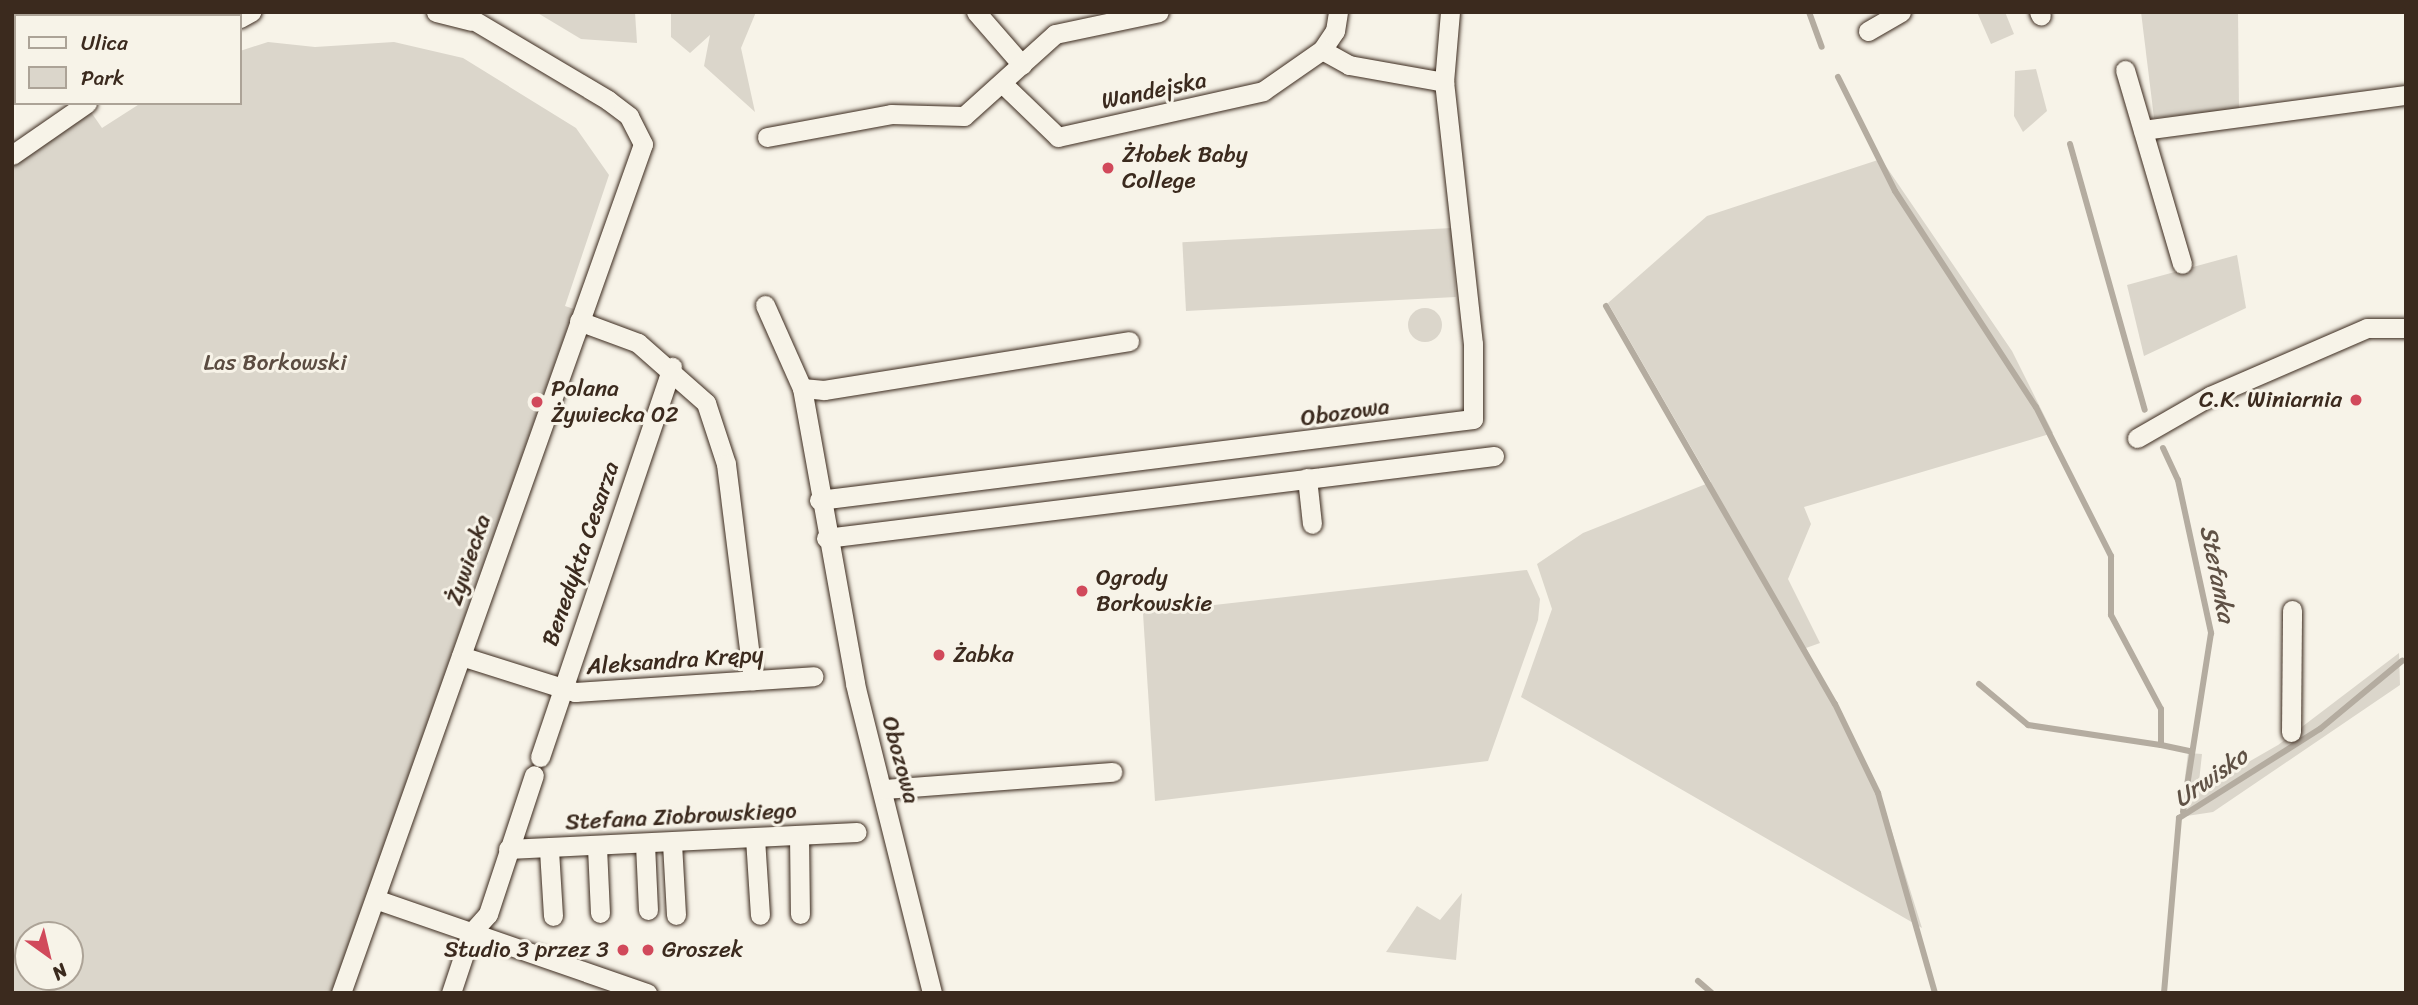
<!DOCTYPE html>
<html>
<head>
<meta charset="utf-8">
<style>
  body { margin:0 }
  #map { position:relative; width:2418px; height:1005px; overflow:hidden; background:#f7f3e8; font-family:Sriracha,sans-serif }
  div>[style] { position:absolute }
  .green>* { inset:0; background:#dbd6cb; transform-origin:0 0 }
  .round { border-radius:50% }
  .stream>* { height:6px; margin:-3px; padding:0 3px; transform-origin:3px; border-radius:3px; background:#b4aca0 }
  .roads { filter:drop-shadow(0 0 2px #3b2a1e) drop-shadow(0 0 2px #3b2a1e) }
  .minor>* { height:19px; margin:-9.5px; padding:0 9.5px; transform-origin:9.5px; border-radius:9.5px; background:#f7f3e8 }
  .dots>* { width:19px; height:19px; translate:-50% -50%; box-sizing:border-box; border:4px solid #f7f3e8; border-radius:50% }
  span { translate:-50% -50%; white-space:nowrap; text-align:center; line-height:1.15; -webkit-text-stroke:6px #f7f3e8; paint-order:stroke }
  .street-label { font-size:23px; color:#3b2a1e }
  .poi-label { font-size:23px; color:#3b2a1e }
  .left { translate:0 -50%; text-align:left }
  .right { translate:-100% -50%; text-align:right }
  .park-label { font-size:23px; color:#5b4c41 }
  .water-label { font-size:24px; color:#5f5145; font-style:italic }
  .frame { position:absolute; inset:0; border:14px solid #3b2a1e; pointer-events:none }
  .legend { position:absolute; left:14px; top:14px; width:228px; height:91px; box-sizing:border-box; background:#f7f3e8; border:2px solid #aca397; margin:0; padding:9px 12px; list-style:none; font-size:21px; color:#3b2a1e }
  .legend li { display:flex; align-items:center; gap:14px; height:35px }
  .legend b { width:35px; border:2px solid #aca397 }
  .north { position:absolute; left:14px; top:921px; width:70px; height:70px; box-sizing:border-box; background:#f7f3e8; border:2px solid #aca397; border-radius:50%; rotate:146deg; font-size:19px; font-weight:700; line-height:28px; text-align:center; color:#3b2a1e }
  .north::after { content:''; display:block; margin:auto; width:24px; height:32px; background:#d1495b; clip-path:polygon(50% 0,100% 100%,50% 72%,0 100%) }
</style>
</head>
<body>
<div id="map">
  <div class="green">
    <div style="clip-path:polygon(12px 12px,108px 12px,16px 16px,12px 73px)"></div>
    <div style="clip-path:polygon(536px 12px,635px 12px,637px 43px,581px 39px)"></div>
    <div style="clip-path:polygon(671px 12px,756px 12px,741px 48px,755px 112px,704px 66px,710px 35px,690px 53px,671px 37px)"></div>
    <div style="clip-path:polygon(1977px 12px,2005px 12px,2014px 34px,1991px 44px)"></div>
    <div style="clip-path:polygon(2141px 12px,2238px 12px,2239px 109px,2154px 118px)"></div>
    <div style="clip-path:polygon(evenodd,268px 42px,315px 47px,394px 42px,463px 58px,576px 128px,609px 175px,565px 306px,574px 309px,331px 993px,12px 993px,12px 167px,91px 112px,102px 128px,141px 103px,240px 103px,240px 51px,268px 42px,28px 935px,70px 935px,70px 977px,28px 977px,28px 935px)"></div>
    <div style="clip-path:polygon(2036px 69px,2047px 111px,2023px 132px,2014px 116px,2015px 71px)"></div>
    <div style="clip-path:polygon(1881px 159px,2012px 351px,2053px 433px,1804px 507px,1811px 524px,1788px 579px,1820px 643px,1806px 648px,1883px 803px,1922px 928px,1521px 697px,1552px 609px,1537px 564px,1583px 533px,1711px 482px,1608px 303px,1707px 216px)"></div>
    <div style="left:1452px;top:228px;width:69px;height:270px;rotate:87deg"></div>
    <div style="clip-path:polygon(2237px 255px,2246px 308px,2144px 356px,2127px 285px)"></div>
    <div class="round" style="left:1408px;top:308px;width:34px;height:34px"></div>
    <div style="clip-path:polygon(1527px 570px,1540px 599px,1538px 620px,1488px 761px,1155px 801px,1143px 613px)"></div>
    <div style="clip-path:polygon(2399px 653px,2400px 685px,2213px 812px,2180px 817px,2188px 753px,2202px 754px,2198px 791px,2278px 745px)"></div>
    <div style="clip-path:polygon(1462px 893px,1456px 960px,1386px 952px,1417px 906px,1440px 920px)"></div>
  </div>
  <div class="stream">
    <div style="left:1809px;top:12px;width:37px;rotate:70deg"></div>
    <div style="left:1838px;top:77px;width:127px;rotate:63.4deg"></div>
    <div style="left:1895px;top:191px;width:258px;rotate:56.9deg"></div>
    <div style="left:2036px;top:407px;width:167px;rotate:63.3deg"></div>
    <div style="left:2111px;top:556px;width:59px;rotate:90deg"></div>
    <div style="left:2111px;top:615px;width:106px;rotate:62deg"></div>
    <div style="left:2161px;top:709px;width:36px;rotate:90deg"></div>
    <div style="left:2161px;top:745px;width:30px;rotate:12deg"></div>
    <div style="left:2070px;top:144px;width:276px;rotate:74.3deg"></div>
    <div style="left:1606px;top:306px;width:459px;rotate:60.1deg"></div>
    <div style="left:1835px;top:704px;width:99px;rotate:64.2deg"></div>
    <div style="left:1878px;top:793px;width:208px;rotate:74.1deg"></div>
    <div style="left:2163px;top:448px;width:35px;rotate:65deg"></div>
    <div style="left:2178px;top:480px;width:157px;rotate:77.8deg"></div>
    <div style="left:2211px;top:633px;width:181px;rotate:98.9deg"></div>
    <div style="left:1979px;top:684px;width:64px;rotate:39.9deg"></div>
    <div style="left:2028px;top:725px;width:134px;rotate:8.6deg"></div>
    <div style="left:1698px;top:981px;width:18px;rotate:41deg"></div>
    <div style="left:2164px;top:993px;width:176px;rotate:-85.1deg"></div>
    <div style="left:2179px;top:818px;width:167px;rotate:-32.3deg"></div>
    <div style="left:2320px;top:729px;width:107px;rotate:-39.7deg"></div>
  </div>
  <div class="roads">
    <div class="minor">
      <div style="left:436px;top:12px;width:36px;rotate:14deg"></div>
      <div style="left:976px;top:12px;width:70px;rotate:49deg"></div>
      <div style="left:2039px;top:12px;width:4px;rotate:63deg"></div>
      <div style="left:214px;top:16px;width:6px;rotate:-45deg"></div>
      <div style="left:240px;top:18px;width:13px;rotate:-29deg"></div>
      <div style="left:1868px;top:31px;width:38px;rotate:-30deg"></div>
      <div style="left:1322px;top:50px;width:23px;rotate:-56deg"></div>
      <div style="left:1335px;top:31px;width:19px;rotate:-81deg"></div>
      <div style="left:2125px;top:70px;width:202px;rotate:73.6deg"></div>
      <div style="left:1004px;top:85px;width:75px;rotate:43.9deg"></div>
      <div style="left:1058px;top:137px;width:210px;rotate:-12.6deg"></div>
      <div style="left:1263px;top:91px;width:72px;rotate:-34.8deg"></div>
      <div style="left:1322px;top:50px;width:31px;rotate:29deg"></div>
      <div style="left:1349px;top:65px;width:97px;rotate:10.1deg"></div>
      <div style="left:2143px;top:130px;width:265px;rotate:-7.6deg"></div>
      <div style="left:767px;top:137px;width:126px;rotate:-10.5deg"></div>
      <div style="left:891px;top:114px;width:73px;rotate:1.6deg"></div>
      <div style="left:964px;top:116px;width:122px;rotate:-42deg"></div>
      <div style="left:1055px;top:34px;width:106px;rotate:-11.9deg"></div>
      <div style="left:12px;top:155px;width:91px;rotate:-34.7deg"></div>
      <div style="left:765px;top:305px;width:91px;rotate:66deg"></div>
      <div style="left:802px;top:388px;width:301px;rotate:79.8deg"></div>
      <div style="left:855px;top:684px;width:318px;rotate:76deg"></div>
      <div style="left:579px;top:321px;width:63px;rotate:20.4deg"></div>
      <div style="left:638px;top:343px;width:91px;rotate:41.4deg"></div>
      <div style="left:706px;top:403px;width:64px;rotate:71.8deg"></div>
      <div style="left:726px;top:464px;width:218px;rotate:82.9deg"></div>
      <div style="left:802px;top:388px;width:22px;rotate:5deg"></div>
      <div style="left:824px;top:390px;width:309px;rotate:-9.1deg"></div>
      <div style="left:2137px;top:438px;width:84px;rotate:-29.9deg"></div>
      <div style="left:2210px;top:396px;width:171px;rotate:-23.4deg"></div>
      <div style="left:2367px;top:328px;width:39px"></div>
      <div style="left:1307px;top:478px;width:46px;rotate:83.8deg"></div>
      <div style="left:819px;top:500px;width:659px;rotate:-7.06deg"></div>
      <div style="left:1473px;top:419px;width:75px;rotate:-90deg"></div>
      <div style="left:1473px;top:344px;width:264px;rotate:-96.3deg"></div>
      <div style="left:1444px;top:82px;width:70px;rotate:-85.1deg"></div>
      <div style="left:826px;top:538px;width:673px;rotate:-7deg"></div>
      <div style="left:461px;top:656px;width:120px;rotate:17.5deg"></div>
      <div style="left:575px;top:692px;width:239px;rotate:-3.8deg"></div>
      <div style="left:2291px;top:732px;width:122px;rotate:-89.5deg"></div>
      <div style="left:540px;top:757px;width:412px;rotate:-71.3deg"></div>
      <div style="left:884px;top:789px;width:229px;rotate:-4.3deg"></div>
      <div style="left:799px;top:835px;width:79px;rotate:89.3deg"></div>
      <div style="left:755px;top:838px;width:77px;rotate:86.3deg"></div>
      <div style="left:672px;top:843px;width:72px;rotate:86.8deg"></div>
      <div style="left:645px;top:844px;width:66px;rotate:87.4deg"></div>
      <div style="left:597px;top:847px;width:66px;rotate:87.4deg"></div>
      <div style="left:508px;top:849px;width:349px;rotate:-2.8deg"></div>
      <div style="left:549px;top:850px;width:66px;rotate:86.5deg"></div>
      <div style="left:375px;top:899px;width:288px;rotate:19.1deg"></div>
      <div style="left:341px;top:993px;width:901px;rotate:-70.42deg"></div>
      <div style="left:643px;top:144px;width:31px;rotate:-117deg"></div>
      <div style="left:629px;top:116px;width:26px;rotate:-143deg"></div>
      <div style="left:608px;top:100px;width:172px;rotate:-149.3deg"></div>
      <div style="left:451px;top:993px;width:63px;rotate:-71.6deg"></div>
      <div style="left:471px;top:933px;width:25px;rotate:-48deg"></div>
      <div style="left:488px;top:914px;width:146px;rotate:-71.7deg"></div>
    </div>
  </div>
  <div class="dots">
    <div style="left:1108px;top:168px;background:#d1495b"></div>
    <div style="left:2356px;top:400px;background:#d1495b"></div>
    <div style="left:537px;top:402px;background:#d1495b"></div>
    <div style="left:1082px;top:591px;background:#d1495b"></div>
    <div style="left:939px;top:655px;background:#d1495b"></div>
    <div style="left:623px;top:950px;background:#d1495b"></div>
    <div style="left:648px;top:950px;background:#d1495b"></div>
  </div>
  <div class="street-label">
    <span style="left:1154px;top:91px;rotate:-12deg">Wandejska</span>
    <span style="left:1345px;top:413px;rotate:-8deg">Obozowa</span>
    <span style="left:581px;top:554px;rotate:-71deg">Benedykta Cesarza</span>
    <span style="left:469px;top:560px;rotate:-71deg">Żywiecka</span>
    <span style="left:675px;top:661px;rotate:-4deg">Aleksandra Krępy</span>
    <span style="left:900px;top:760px;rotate:75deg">Obozowa</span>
    <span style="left:681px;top:817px;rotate:-3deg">Stefana Ziobrowskiego</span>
  </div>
  <div class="poi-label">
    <span class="left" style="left:1122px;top:168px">Żłobek Baby<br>College</span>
    <span class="left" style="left:551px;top:402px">Polana<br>Żywiecka 02</span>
    <span class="right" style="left:2342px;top:400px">C.K. Winiarnia</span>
    <span class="left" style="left:1096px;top:591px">Ogrody<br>Borkowskie</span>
    <span class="left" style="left:953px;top:655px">Żabka</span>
    <span class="right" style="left:609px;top:950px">Studio 3 przez 3</span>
    <span class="left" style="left:662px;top:950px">Groszek</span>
  </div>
  <div class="park-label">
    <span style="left:275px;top:363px">Las Borkowski</span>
  </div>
  <div class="water-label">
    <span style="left:2217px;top:574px;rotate:79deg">Stefanka</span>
    <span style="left:2211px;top:778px;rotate:-35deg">Urwisko</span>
  </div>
  <div class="frame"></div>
  <ul class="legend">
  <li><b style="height:9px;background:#f7f3e8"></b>Ulica</li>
  <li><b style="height:19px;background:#dbd6cb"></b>Park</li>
  </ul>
  <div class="north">N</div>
</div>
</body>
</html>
